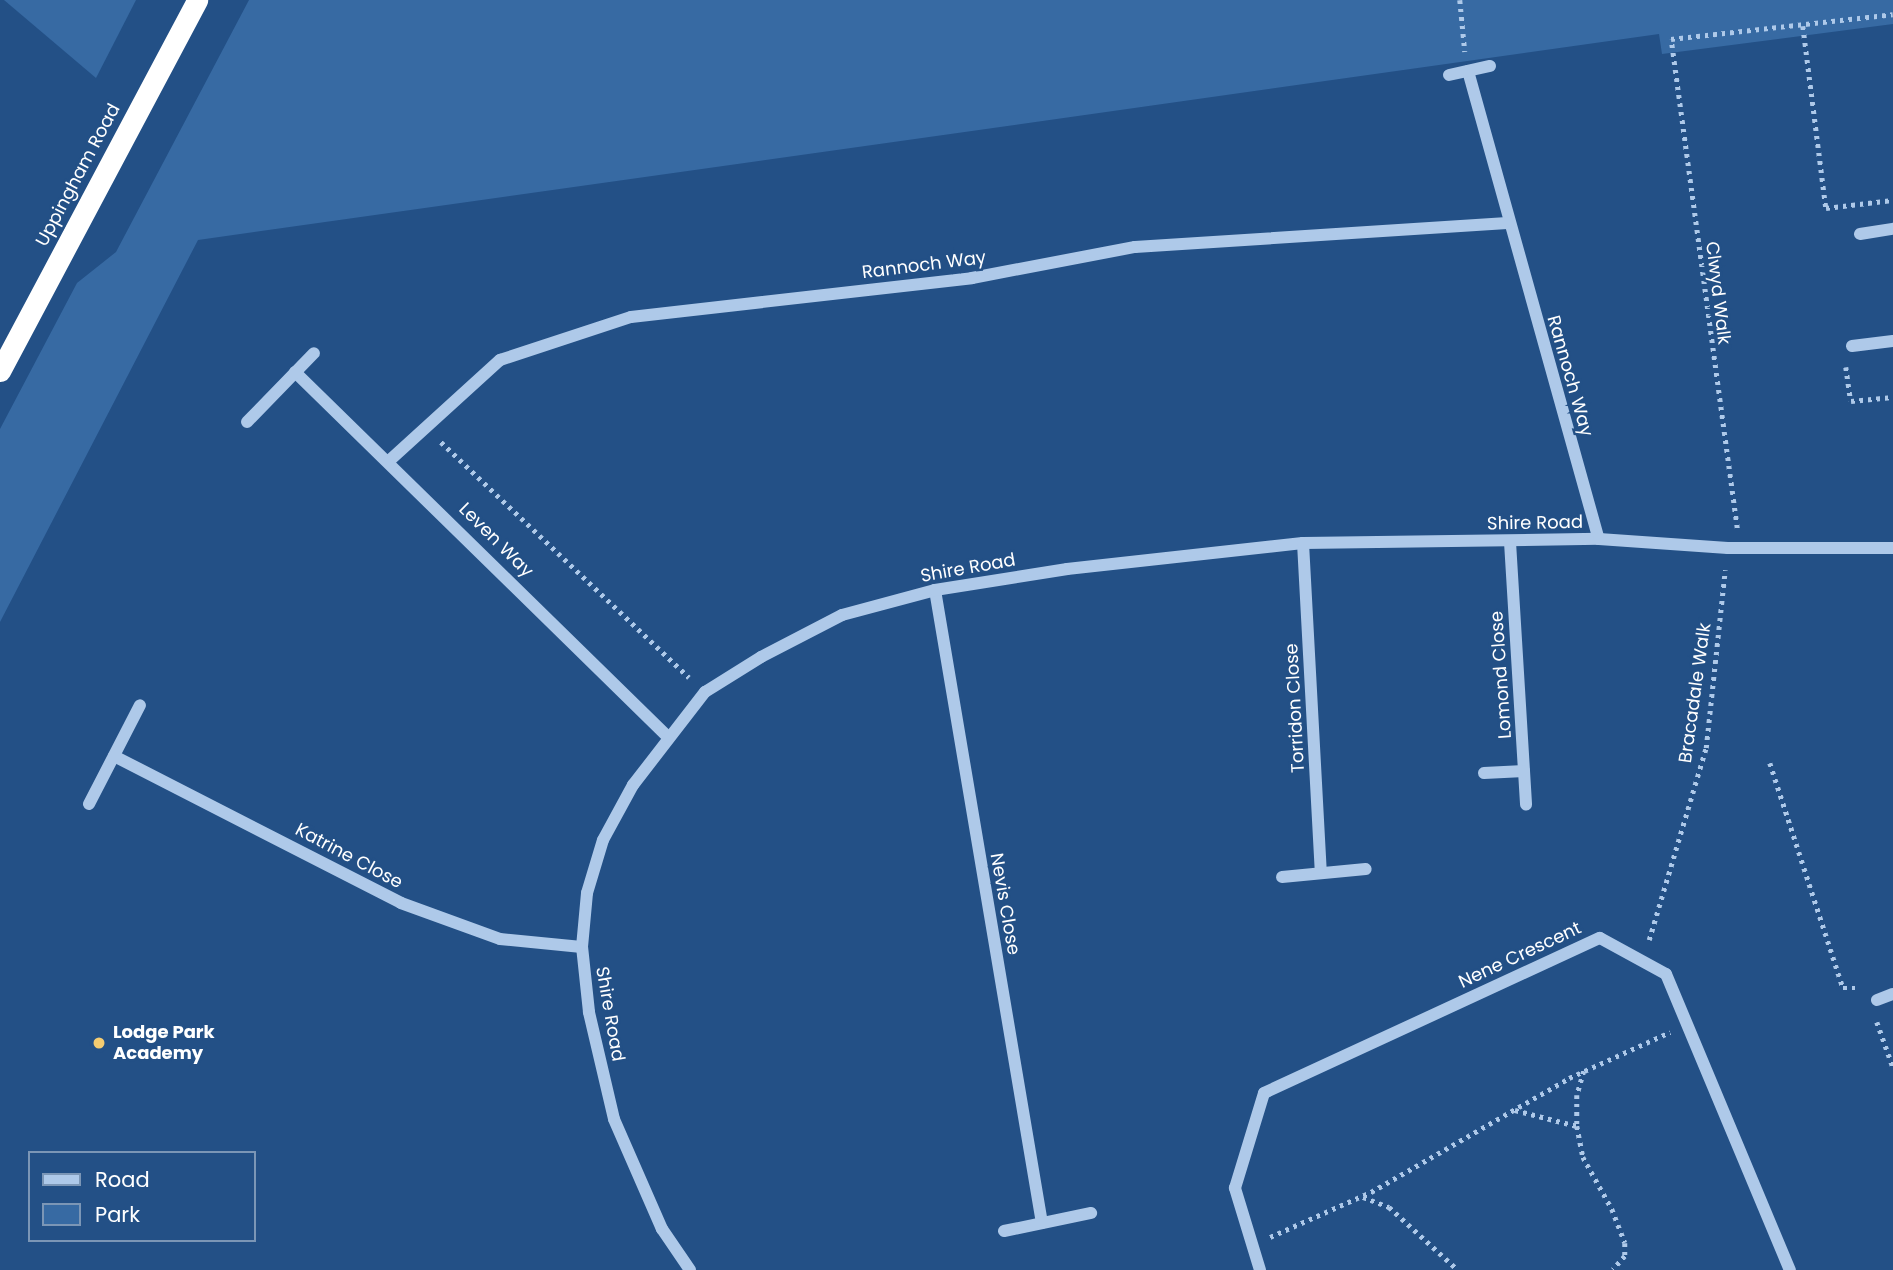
<!DOCTYPE html>
<html>
<head>
<meta charset="utf-8">
<style>
  body { margin:0 }
  #map { position:relative; width:1893px; height:1270px; overflow:hidden; background:#235086; font-family:Poppins,sans-serif }
  div>[style] { position:absolute }
  .green>* { inset:0; background:#376aa3 }
  .path>* { height:4.5px; margin-top:-2.25px; transform-origin:0; background:repeating-linear-gradient(90deg,#aec9e9 0 3.5px,transparent 0 8.5px) }
  .minor>* { height:12px; margin:-6px; padding:0 6px; transform-origin:6px; border-radius:6px; background:#aec9e9 }
  .highway>* { height:21px; margin:-10.5px; padding:0 10.5px; transform-origin:10.5px; border-radius:10.5px; background:#fff }
  .dots>* { width:19px; height:19px; translate:-50% -50%; box-sizing:border-box; border:4px solid #235086; border-radius:50% }
  span { translate:-50% -50%; white-space:nowrap; text-align:center; line-height:1.15; -webkit-text-stroke:5px #235086; paint-order:stroke }
  .street-label { font-size:18px; color:#fff }
  .poi-label { font-size:18px; color:#fff; font-weight:700 }
  .left { translate:0 -50%; text-align:left }
  .legend { position:absolute; left:28px; top:1151px; width:228px; height:91px; box-sizing:border-box; background:#235086; border:2px solid #7b96b6; margin:0; padding:9px 12px; list-style:none; font-size:21px; color:#fff }
  .legend li { display:flex; align-items:center; gap:14px; height:35px }
  .legend b { width:35px; border:2px solid #7b96b6 }
</style>
</head>
<body>
<div id="map">
  <div class="green">
    <div style="clip-path:polygon(4px 0,136px 0,96px 78px)"></div>
    <div style="clip-path:polygon(249px 0,1893px 0,1893px 24px,1662px 54px,1659px 34px,198px 240px,0 622px,0 429px,77px 283px,116px 252px)"></div>
  </div>
  <div class="path">
    <div style="left:1460px;top:0;width:52px;rotate:84.5deg"></div>
    <div style="left:1803px;top:26px;width:183px;rotate:82.8deg"></div>
    <div style="left:1826px;top:208px;width:67px;rotate:-6.8deg"></div>
    <div style="left:1846px;top:367px;width:34px;rotate:82deg"></div>
    <div style="left:1851px;top:401px;width:42px;rotate:-5.4deg"></div>
    <div style="left:441px;top:442px;width:342px;rotate:43.5deg"></div>
    <div style="left:1737px;top:528px;width:493px;rotate:-97.7deg"></div>
    <div style="left:1671px;top:39px;width:223px;rotate:-6.4deg"></div>
    <div style="left:1770px;top:763px;width:237px;rotate:72deg"></div>
    <div style="left:1843px;top:988px;width:17px"></div>
    <div style="left:1649px;top:940px;width:200px;rotate:-73.5deg"></div>
    <div style="left:1706px;top:748px;width:179px;rotate:-83.9deg"></div>
    <div style="left:1877px;top:1022px;width:48px;rotate:70.4deg"></div>
    <div style="left:1584px;top:1071px;width:25px;rotate:106deg"></div>
    <div style="left:1577px;top:1095px;width:31px;rotate:90deg"></div>
    <div style="left:1577px;top:1126px;width:32px;rotate:79deg"></div>
    <div style="left:1583px;top:1157px;width:60px;rotate:60.9deg"></div>
    <div style="left:1612px;top:1209px;width:36px;rotate:69deg"></div>
    <div style="left:1625px;top:1243px;width:13px;rotate:90deg"></div>
    <div style="left:1625px;top:1256px;width:18px;rotate:131deg"></div>
    <div style="left:1515px;top:1110px;width:64px;rotate:14.5deg"></div>
    <div style="left:1363px;top:1197px;width:28px;rotate:21deg"></div>
    <div style="left:1389px;top:1207px;width:93px;rotate:42.4deg"></div>
    <div style="left:1270px;top:1237px;width:111px;rotate:-24deg"></div>
    <div style="left:1371px;top:1192px;width:228px;rotate:-29.9deg"></div>
    <div style="left:1569px;top:1078px;width:111px;rotate:-24.5deg"></div>
  </div>
  <div class="minor">
    <div style="left:1468px;top:71px;width:486px;rotate:74.4deg"></div>
    <div style="left:1449px;top:75px;width:42px;rotate:-12.4deg"></div>
    <div style="left:1860px;top:234px;width:33px;rotate:-9deg"></div>
    <div style="left:1852px;top:346px;width:41px;rotate:-7deg"></div>
    <div style="left:295px;top:372px;width:522px;rotate:44.38deg"></div>
    <div style="left:247px;top:422px;width:96px;rotate:-45.8deg"></div>
    <div style="left:390px;top:460px;width:149px;rotate:-42.3deg"></div>
    <div style="left:500px;top:360px;width:138px;rotate:-18.2deg"></div>
    <div style="left:631px;top:317px;width:343px;rotate:-6.5deg"></div>
    <div style="left:972px;top:278px;width:166px;rotate:-10.8deg"></div>
    <div style="left:1135px;top:247px;width:373px;rotate:-3.7deg"></div>
    <div style="left:1510px;top:542px;width:263px;rotate:86.5deg"></div>
    <div style="left:1303px;top:543px;width:329px;rotate:86.9deg"></div>
    <div style="left:935px;top:590px;width:642px;rotate:80.41deg"></div>
    <div style="left:114px;top:756px;width:322px;rotate:27.1deg"></div>
    <div style="left:401px;top:903px;width:105px;rotate:20deg"></div>
    <div style="left:500px;top:939px;width:82px;rotate:5.6deg"></div>
    <div style="left:1484px;top:773px;width:40px;rotate:-2.9deg"></div>
    <div style="left:89px;top:804px;width:111px;rotate:-62.7deg"></div>
    <div style="left:1282px;top:877px;width:84px;rotate:-5.4deg"></div>
    <div style="left:1877px;top:1000px;width:17px;rotate:-21deg"></div>
    <div style="left:1004px;top:1231px;width:89px;rotate:-11.7deg"></div>
    <div style="left:690px;top:1270px;width:50px;rotate:-124.3deg"></div>
    <div style="left:662px;top:1229px;width:120px;rotate:-113.6deg"></div>
    <div style="left:614px;top:1119px;width:110px;rotate:-103.2deg"></div>
    <div style="left:589px;top:1012px;width:65px;rotate:-96.1deg"></div>
    <div style="left:582px;top:947px;width:54px;rotate:-84.7deg"></div>
    <div style="left:587px;top:893px;width:55px;rotate:-73.2deg"></div>
    <div style="left:603px;top:840px;width:63px;rotate:-61.4deg"></div>
    <div style="left:633px;top:785px;width:118px;rotate:-52.3deg"></div>
    <div style="left:705px;top:692px;width:66px;rotate:-32deg"></div>
    <div style="left:761px;top:657px;width:91px;rotate:-27.4deg"></div>
    <div style="left:842px;top:615px;width:96px;rotate:-15deg"></div>
    <div style="left:935px;top:590px;width:134px;rotate:-9deg"></div>
    <div style="left:1067px;top:569px;width:237px;rotate:-6.3deg"></div>
    <div style="left:1303px;top:543px;width:296px;rotate:-0.8deg"></div>
    <div style="left:1599px;top:539px;width:129px;rotate:4deg"></div>
    <div style="left:1728px;top:548px;width:165px"></div>
    <div style="left:1260px;top:1270px;width:86px;rotate:-107deg"></div>
    <div style="left:1235px;top:1188px;width:99px;rotate:-73deg"></div>
    <div style="left:1264px;top:1093px;width:370px;rotate:-24.8deg"></div>
    <div style="left:1600px;top:938px;width:75px;rotate:28.6deg"></div>
    <div style="left:1666px;top:974px;width:321px;rotate:67.3deg"></div>
  </div>
  <div class="highway">
    <div style="left:0;top:371px;width:420px;rotate:-62deg"></div>
  </div>
  <div class="dots">
    <div style="left:99px;top:1043px;background:#f4cc71"></div>
  </div>
  <div class="street-label">
    <span style="left:78px;top:175px;rotate:-62deg">Uppingham Road</span>
    <span style="left:924px;top:265px;rotate:-7deg">Rannoch Way</span>
    <span style="left:1718px;top:293px;rotate:83deg">Clwyd Walk</span>
    <span style="left:1570px;top:376px;rotate:74deg">Rannoch Way</span>
    <span style="left:1535px;top:523px;rotate:-1deg">Shire Road</span>
    <span style="left:496px;top:540px;rotate:45deg">Leven Way</span>
    <span style="left:968px;top:568px;rotate:-10deg">Shire Road</span>
    <span style="left:1501px;top:675px;rotate:-94deg">Lomond Close</span>
    <span style="left:1695px;top:693px;rotate:-82deg">Bracadale Walk</span>
    <span style="left:1295px;top:708px;rotate:-93deg">Torridon Close</span>
    <span style="left:349px;top:856px;rotate:28deg">Katrine Close</span>
    <span style="left:1005px;top:904px;rotate:80deg">Nevis Close</span>
    <span style="left:1520px;top:955px;rotate:-25deg">Nene Crescent</span>
    <span style="left:610px;top:1014px;rotate:80deg">Shire Road</span>
  </div>
  <div class="poi-label">
    <span class="left" style="left:113px;top:1043px">Lodge Park<br>Academy</span>
  </div>
  <ul class="legend">
  <li><b style="height:9px;background:#aec9e9"></b>Road</li>
  <li><b style="height:19px;background:#376aa3"></b>Park</li>
  </ul>
</div>
</body>
</html>
